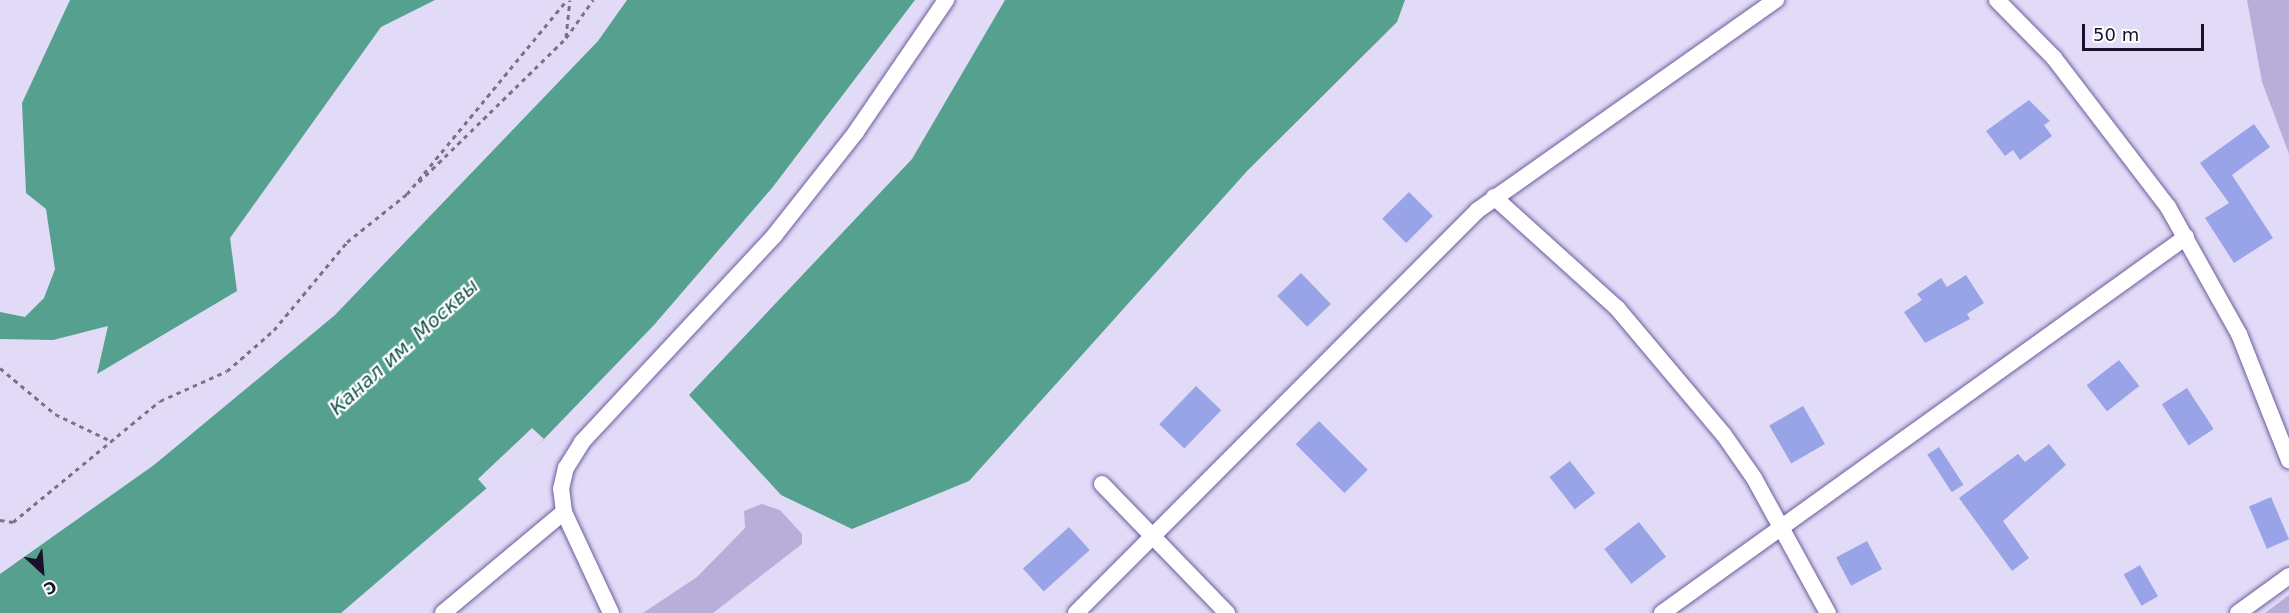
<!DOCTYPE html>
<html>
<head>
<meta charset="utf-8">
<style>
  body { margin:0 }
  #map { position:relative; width:2289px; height:613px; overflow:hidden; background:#e2dbf8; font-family:"DejaVu Sans",sans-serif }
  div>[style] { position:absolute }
  .green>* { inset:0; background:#b9aed9 }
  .water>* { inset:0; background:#55a08e }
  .pier>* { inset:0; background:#e2dbf8 }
  .building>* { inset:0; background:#98a4e7; transform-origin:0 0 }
  .path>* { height:3px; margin-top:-1.5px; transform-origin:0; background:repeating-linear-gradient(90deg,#79728d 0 4.5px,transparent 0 9px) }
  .roads { filter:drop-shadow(0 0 2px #6f5c9c) drop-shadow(0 0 2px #6f5c9c) }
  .minor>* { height:16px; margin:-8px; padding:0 8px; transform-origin:8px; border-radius:8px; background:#fff }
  span { translate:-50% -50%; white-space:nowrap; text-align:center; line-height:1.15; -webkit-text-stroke:4.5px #fff; paint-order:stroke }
  .water-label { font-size:20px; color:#1b594c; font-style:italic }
  .north { position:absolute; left:12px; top:541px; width:60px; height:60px; -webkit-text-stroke:4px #fff; paint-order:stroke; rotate:154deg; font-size:16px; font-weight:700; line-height:24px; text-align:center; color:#19112a }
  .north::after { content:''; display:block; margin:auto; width:21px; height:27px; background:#19112a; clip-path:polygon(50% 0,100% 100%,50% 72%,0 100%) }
  .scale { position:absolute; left:2082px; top:24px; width:122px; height:27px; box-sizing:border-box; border:3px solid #19112a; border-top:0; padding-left:8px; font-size:18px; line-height:21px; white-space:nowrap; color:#19112a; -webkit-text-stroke:4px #fff; paint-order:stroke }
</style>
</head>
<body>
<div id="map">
  <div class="green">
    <div style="clip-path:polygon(2247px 0,2289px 0,2289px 154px,2262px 82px)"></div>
    <div style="clip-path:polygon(762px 504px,780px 510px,802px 534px,802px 544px,713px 613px,643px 613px,697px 577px,745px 528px,744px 511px)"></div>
    <div style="clip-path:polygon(2289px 595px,2289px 613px,2265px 613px)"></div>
  </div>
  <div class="water">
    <div style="clip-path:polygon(70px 0,435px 0,381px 27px,230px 238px,237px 291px,97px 374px,108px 326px,53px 340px,0 339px,0 312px,25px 317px,44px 298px,55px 269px,46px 209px,26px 193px,22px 103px)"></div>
    <div style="clip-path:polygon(627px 0,915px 0,772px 188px,654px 325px,544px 439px,341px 613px,0 613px,0 574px,154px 465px,335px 315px,598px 41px)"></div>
    <div style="clip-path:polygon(1005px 0,1405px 0,1397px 22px,1248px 170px,969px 481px,852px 529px,781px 495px,689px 395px,912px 159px)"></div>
  </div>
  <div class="pier">
    <div style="clip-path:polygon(532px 428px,544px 439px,487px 489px,478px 479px)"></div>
  </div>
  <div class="building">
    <div style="clip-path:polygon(2029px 100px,2050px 121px,2044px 125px,2052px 136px,2020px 160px,2013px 150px,2005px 156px,1986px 131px)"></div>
    <div style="clip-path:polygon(2254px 124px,2270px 147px,2232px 175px,2273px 238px,2234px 263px,2205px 218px,2229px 203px,2200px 163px)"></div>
    <div style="left:1409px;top:192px;width:34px;height:38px;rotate:45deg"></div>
    <div style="left:1301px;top:273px;width:43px;height:33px;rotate:46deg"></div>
    <div style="clip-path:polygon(1966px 275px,1984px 303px,1967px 314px,1970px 319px,1925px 343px,1904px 312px,1922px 300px,1917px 294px,1941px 278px,1947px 287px)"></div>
    <div style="left:2119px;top:360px;width:33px;height:41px;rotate:52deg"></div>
    <div style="left:1196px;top:386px;width:35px;height:53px;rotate:44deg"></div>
    <div style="left:2187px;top:388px;width:49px;height:30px;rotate:57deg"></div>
    <div style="left:1803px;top:406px;width:44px;height:39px;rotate:60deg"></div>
    <div style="left:1319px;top:421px;width:69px;height:33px;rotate:45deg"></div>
    <div style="clip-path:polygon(2049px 444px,2066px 465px,2003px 521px,2029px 558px,2012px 571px,1959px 498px,2018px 454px,2025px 462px)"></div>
    <div style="left:1939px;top:447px;width:45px;height:14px;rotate:57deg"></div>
    <div style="left:1570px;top:461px;width:41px;height:26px;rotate:52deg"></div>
    <div style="left:2271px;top:497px;width:46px;height:24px;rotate:67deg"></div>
    <div style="left:1639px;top:522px;width:44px;height:44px;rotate:52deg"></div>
    <div style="left:1069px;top:527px;width:31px;height:62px;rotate:48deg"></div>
    <div style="left:1867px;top:541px;width:32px;height:35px;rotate:62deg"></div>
    <div style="left:2140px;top:565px;width:36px;height:19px;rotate:60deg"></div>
  </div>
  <div class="path">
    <div style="left:566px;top:37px;width:37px;rotate:-84deg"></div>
    <div style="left:419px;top:182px;width:206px;rotate:-44.4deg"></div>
    <div style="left:566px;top:38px;width:47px;rotate:-54.6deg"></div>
    <div style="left:0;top:368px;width:72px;rotate:39.9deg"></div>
    <div style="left:55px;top:414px;width:62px;rotate:25.7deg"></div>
    <div style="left:0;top:520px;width:13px;rotate:9deg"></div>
    <div style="left:13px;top:522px;width:190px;rotate:-39.5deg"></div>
    <div style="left:160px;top:401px;width:73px;rotate:-24.1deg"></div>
    <div style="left:227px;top:371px;width:62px;rotate:-41.1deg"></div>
    <div style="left:274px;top:330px;width:114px;rotate:-50.3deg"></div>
    <div style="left:347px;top:242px;width:77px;rotate:-38.7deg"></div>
    <div style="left:407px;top:194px;width:251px;rotate:-50.5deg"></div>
  </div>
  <div class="roads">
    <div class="minor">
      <div style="left:1997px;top:0;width:81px;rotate:45.5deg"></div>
      <div style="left:2054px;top:58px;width:188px;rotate:52.6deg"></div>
      <div style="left:2168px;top:207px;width:145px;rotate:60.8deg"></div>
      <div style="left:2239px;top:334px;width:136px;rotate:68.4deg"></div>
      <div style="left:1494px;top:197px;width:166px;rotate:42.1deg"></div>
      <div style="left:1617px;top:308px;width:166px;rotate:49.9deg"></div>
      <div style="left:1724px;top:435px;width:52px;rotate:55.1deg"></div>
      <div style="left:1754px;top:478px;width:154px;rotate:61.3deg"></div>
      <div style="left:1102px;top:484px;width:180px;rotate:45.9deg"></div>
      <div style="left:443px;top:613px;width:158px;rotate:-39.9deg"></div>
      <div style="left:611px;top:613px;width:111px;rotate:-115deg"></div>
      <div style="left:564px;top:512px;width:23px;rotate:-97deg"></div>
      <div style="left:561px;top:489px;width:22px;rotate:-77deg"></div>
      <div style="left:566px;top:468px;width:31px;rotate:-58deg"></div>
      <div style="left:582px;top:442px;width:282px;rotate:-47deg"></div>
      <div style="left:774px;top:236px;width:132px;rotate:-51.7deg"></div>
      <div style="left:856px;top:132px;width:160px;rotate:-55.7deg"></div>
      <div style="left:1076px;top:613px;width:569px;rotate:-45.07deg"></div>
      <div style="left:1478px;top:210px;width:365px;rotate:-35.2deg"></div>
      <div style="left:1662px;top:613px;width:645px;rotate:-35.66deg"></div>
      <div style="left:2238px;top:613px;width:63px;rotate:-36deg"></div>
    </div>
  </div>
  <div class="water-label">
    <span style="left:404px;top:347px;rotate:-42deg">Канал им. Москвы</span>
  </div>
  <div class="north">С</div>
  <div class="scale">50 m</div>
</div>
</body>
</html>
